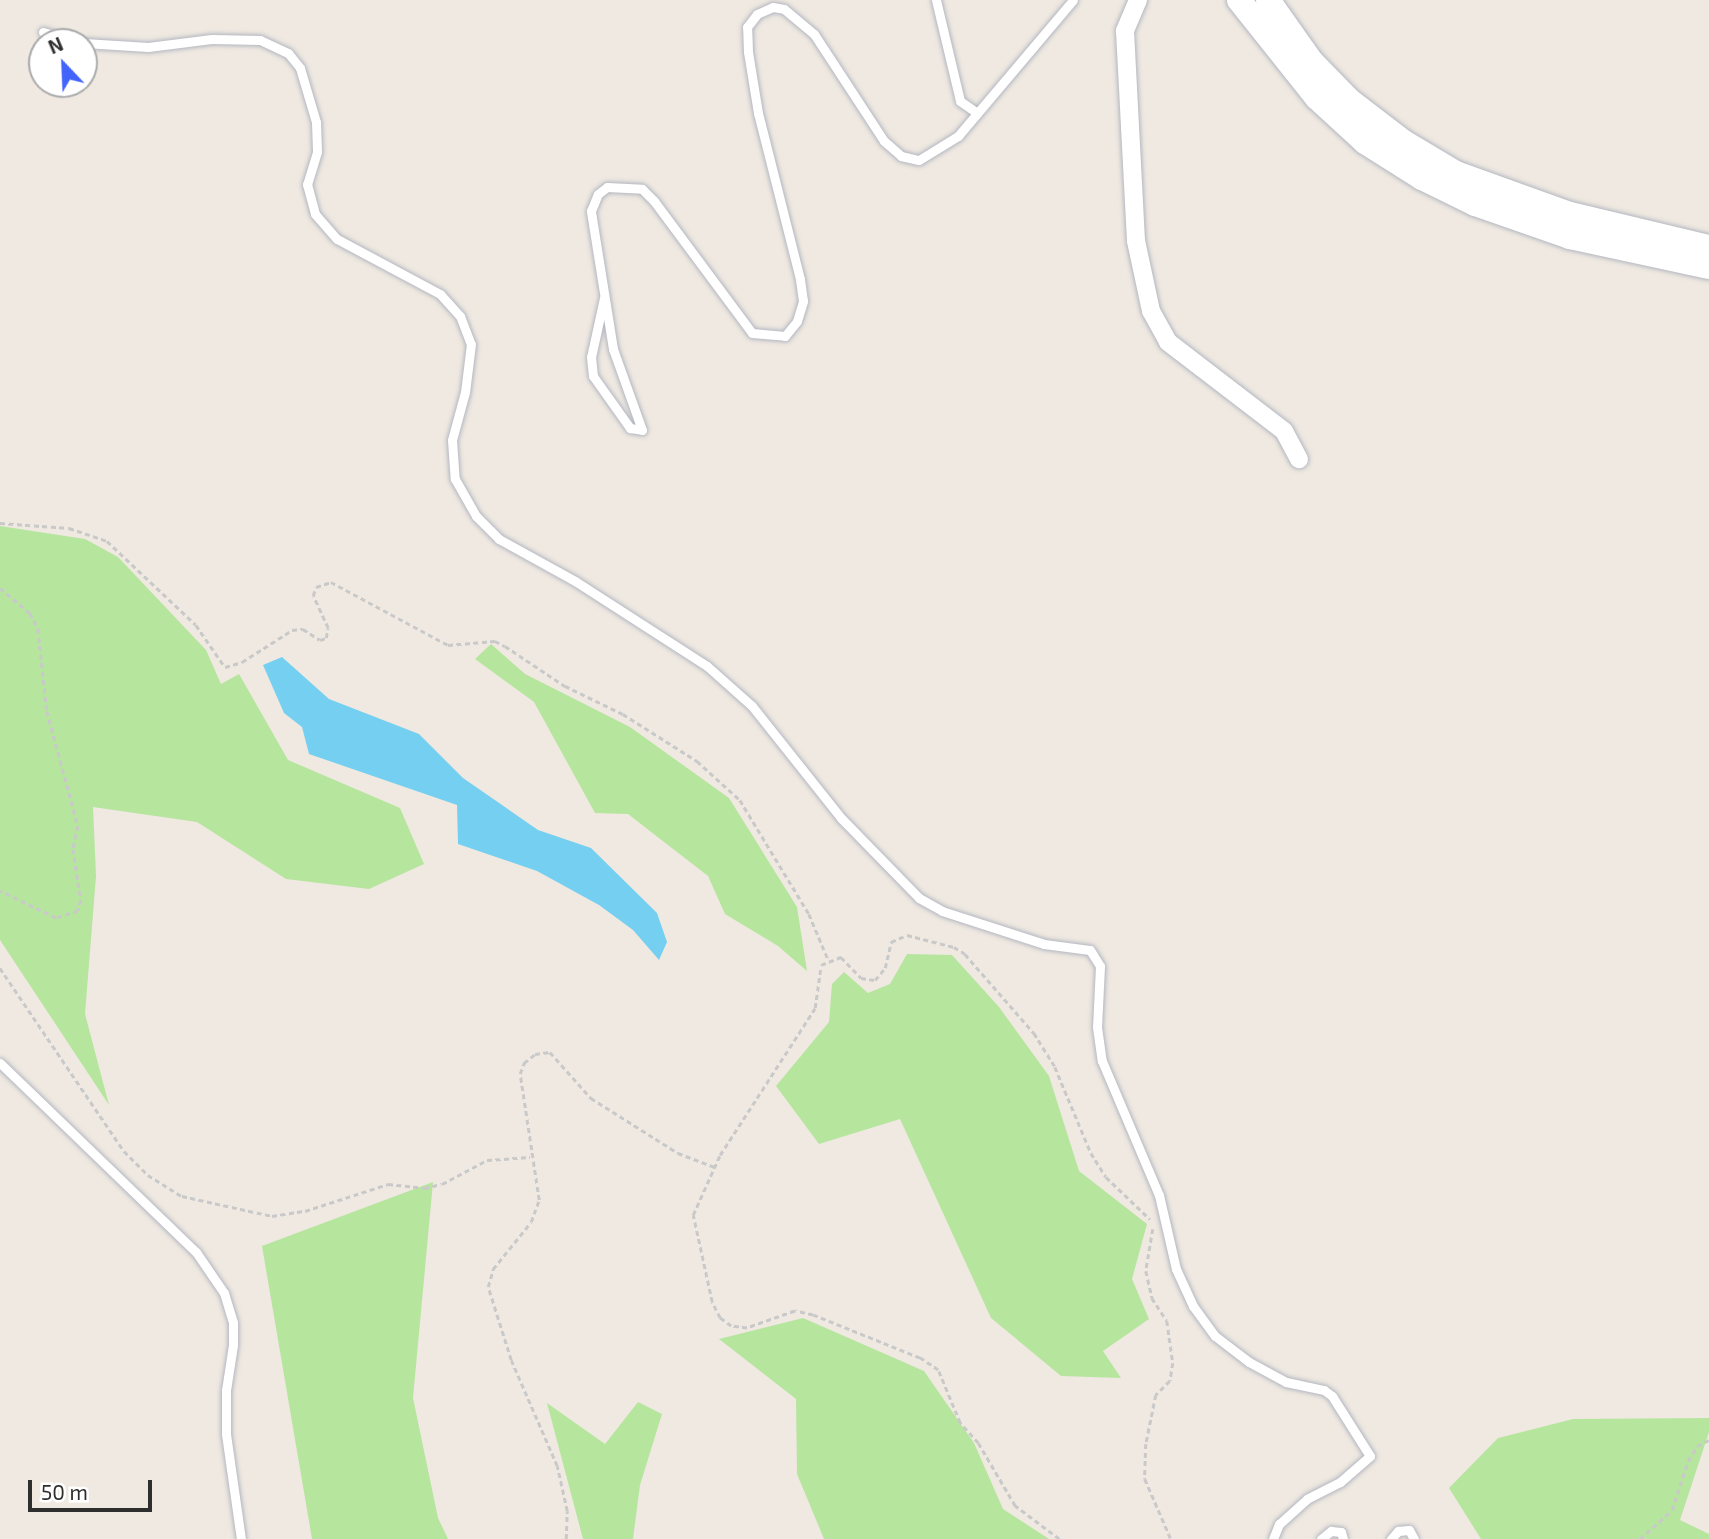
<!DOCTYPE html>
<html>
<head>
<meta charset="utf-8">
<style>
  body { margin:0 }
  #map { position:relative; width:1709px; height:1539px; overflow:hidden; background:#efe9e1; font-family:"Exo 2",sans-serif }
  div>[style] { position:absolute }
  .green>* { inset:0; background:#b6e59e }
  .water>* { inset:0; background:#75cff0 }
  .path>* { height:2.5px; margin-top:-1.25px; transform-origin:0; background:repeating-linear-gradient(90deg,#c9c9c9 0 5px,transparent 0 8.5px) }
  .roads { filter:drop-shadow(0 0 2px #b4b7c1) drop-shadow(0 0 2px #b4b7c1) }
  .lane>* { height:9px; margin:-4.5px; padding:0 4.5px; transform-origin:4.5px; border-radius:4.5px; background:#fff }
  .street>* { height:18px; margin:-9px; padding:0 9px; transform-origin:9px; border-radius:9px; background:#fff }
  .secondary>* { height:24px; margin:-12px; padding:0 12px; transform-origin:12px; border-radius:12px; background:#fff }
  span { translate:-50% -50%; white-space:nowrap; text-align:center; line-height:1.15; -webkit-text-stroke:6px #fff; paint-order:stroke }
  .north { position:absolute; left:28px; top:28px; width:70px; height:70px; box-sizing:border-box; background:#fff; border:2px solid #ababab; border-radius:50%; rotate:337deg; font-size:19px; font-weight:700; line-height:28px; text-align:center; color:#2e2e2e }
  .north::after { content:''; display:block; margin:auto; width:24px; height:32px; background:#4264fb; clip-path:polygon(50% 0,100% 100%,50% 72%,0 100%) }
  .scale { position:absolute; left:28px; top:1480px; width:124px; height:32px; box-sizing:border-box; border:4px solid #2e2e2e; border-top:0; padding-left:9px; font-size:21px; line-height:24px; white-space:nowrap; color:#2e2e2e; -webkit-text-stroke:5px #fff; paint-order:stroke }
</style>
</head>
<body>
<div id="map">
  <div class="green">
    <div style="clip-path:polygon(0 526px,85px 539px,118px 557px,206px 650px,221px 684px,239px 674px,288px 760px,400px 808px,424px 864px,369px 889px,286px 879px,197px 822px,93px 807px,96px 876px,85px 1014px,109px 1105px,0 940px)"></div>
    <div style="clip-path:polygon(491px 644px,525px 674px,630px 727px,729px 798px,797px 907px,807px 971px,778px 946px,725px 914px,708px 876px,628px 814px,595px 813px,534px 702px,475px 659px)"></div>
    <div style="clip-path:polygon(907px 954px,952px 955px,999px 1007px,1049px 1076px,1079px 1171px,1147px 1224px,1132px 1279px,1149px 1319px,1103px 1351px,1121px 1378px,1061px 1376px,991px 1318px,900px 1119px,819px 1144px,776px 1086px,829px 1022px,832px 984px,844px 972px,868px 993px,890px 984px)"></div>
    <div style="clip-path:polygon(433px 1182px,413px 1398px,438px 1518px,448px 1539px,312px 1539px,262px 1246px)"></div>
    <div style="clip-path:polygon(803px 1318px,924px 1371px,974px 1443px,1003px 1509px,1049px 1539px,824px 1539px,797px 1474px,796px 1399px,719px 1339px)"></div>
    <div style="clip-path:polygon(638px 1402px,662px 1414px,640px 1485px,633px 1539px,583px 1539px,547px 1403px,605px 1444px)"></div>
    <div style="clip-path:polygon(1709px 1418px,1709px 1432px,1680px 1520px,1709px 1534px,1709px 1539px,1481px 1539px,1449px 1488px,1498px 1438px,1573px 1419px)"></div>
  </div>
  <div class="water">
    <div style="clip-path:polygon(282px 657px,329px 699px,419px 734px,463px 778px,538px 830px,591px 848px,657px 913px,667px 942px,659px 960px,633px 930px,599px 905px,537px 871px,458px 844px,457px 805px,309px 754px,302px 727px,284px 713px,263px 665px)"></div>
  </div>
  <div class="path">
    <div style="left:0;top:523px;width:69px;rotate:4.1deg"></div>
    <div style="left:69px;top:528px;width:40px;rotate:18.9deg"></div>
    <div style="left:107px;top:541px;width:122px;rotate:43.3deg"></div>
    <div style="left:196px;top:625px;width:51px;rotate:55.4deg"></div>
    <div style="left:225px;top:667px;width:18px;rotate:-16deg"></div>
    <div style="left:242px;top:662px;width:59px;rotate:-32.6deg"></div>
    <div style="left:292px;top:630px;width:11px;rotate:-5deg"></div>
    <div style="left:303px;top:629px;width:20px;rotate:33deg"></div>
    <div style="left:320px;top:640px;width:6px;rotate:-18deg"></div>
    <div style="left:326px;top:638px;width:10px;rotate:-79deg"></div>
    <div style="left:328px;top:628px;width:35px;rotate:-115deg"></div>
    <div style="left:313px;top:596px;width:9px;rotate:-72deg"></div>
    <div style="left:316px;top:587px;width:16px;rotate:-18deg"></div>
    <div style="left:331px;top:582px;width:133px;rotate:28.3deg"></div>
    <div style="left:448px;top:645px;width:47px;rotate:-4.9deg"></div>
    <div style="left:495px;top:641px;width:11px;rotate:27deg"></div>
    <div style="left:505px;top:646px;width:72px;rotate:33.7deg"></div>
    <div style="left:565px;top:686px;width:64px;rotate:25.8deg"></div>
    <div style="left:623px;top:714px;width:88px;rotate:32.4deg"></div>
    <div style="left:697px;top:761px;width:58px;rotate:42.2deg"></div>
    <div style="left:740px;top:800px;width:133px;rotate:58.8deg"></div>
    <div style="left:809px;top:914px;width:49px;rotate:67.1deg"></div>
    <div style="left:0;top:588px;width:39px;rotate:40deg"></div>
    <div style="left:30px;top:613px;width:18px;rotate:63deg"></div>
    <div style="left:38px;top:629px;width:82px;rotate:83.7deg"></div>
    <div style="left:47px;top:711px;width:119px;rotate:74.9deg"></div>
    <div style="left:78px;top:826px;width:24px;rotate:102deg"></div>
    <div style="left:73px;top:849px;width:52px;rotate:81.1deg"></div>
    <div style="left:81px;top:900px;width:11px;rotate:105deg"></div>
    <div style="left:78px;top:911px;width:23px;rotate:162deg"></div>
    <div style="left:56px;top:918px;width:62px;rotate:-154.3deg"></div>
    <div style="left:0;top:968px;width:221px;rotate:55.9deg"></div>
    <div style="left:124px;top:1151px;width:34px;rotate:45deg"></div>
    <div style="left:148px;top:1175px;width:40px;rotate:32deg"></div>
    <div style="left:182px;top:1196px;width:92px;rotate:12.5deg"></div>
    <div style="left:272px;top:1216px;width:33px;rotate:-9deg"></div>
    <div style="left:305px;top:1211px;width:87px;rotate:-18deg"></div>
    <div style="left:388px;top:1184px;width:36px;rotate:6deg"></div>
    <div style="left:424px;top:1188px;width:18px;rotate:-13deg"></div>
    <div style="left:442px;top:1184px;width:51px;rotate:-28.1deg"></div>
    <div style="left:487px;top:1160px;width:43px;rotate:-4deg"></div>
    <div style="left:1153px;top:1229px;width:43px;rotate:99.5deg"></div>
    <div style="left:1146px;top:1271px;width:28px;rotate:77deg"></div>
    <div style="left:1152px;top:1298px;width:27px;rotate:57deg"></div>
    <div style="left:1167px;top:1321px;width:42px;rotate:81.9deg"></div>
    <div style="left:1173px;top:1363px;width:18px;rotate:99deg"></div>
    <div style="left:1170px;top:1381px;width:20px;rotate:135deg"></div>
    <div style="left:1156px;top:1395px;width:50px;rotate:101.5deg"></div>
    <div style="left:1146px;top:1444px;width:35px;rotate:92deg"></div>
    <div style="left:1145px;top:1479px;width:65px;rotate:66.6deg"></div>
    <div style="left:566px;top:1539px;width:28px;rotate:-88deg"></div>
    <div style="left:567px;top:1511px;width:46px;rotate:-102.5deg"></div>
    <div style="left:557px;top:1466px;width:116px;rotate:-113.5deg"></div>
    <div style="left:511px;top:1360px;width:77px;rotate:-107.5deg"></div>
    <div style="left:488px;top:1287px;width:19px;rotate:-74deg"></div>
    <div style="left:493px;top:1269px;width:60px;rotate:-51deg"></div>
    <div style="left:531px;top:1222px;width:23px;rotate:-70deg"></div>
    <div style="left:539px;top:1200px;width:127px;rotate:-98.6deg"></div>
    <div style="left:520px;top:1074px;width:12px;rotate:-70deg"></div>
    <div style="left:524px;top:1063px;width:14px;rotate:-39deg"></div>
    <div style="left:535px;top:1054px;width:15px;rotate:-8deg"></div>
    <div style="left:550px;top:1052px;width:62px;rotate:48.3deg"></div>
    <div style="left:591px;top:1098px;width:103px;rotate:32.3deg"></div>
    <div style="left:678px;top:1153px;width:39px;rotate:21deg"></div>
    <div style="left:1059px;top:1539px;width:55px;rotate:-143.1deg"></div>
    <div style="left:1015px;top:1506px;width:73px;rotate:-120.4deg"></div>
    <div style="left:978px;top:1443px;width:27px;rotate:-132deg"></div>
    <div style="left:960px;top:1423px;width:57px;rotate:-112.5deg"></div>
    <div style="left:938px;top:1370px;width:22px;rotate:-146deg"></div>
    <div style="left:920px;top:1358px;width:115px;rotate:-158.1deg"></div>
    <div style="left:813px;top:1315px;width:18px;rotate:-167deg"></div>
    <div style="left:795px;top:1311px;width:51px;rotate:160.5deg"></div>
    <div style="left:747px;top:1328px;width:16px;rotate:-173deg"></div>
    <div style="left:731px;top:1326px;width:14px;rotate:-144deg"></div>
    <div style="left:720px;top:1318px;width:18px;rotate:-117deg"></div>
    <div style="left:712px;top:1302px;width:89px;rotate:-102.3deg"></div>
    <div style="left:693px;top:1215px;width:66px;rotate:-65.8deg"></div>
    <div style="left:720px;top:1155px;width:175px;rotate:-57.1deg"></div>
    <div style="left:815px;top:1008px;width:43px;rotate:-82.1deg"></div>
    <div style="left:821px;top:965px;width:22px;rotate:-22deg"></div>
    <div style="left:841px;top:957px;width:29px;rotate:46deg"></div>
    <div style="left:861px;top:978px;width:14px;rotate:8deg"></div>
    <div style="left:875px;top:980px;width:16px;rotate:-50deg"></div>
    <div style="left:885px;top:968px;width:27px;rotate:-77deg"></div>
    <div style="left:891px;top:942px;width:17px;rotate:-24deg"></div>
    <div style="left:907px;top:935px;width:49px;rotate:14.3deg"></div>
    <div style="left:954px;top:947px;width:13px;rotate:32deg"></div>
    <div style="left:965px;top:954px;width:105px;rotate:48.9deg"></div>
    <div style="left:1034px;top:1033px;width:40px;rotate:58deg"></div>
    <div style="left:1055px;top:1067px;width:93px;rotate:67.3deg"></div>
    <div style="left:1091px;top:1153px;width:28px;rotate:58deg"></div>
    <div style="left:1106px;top:1177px;width:61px;rotate:43.7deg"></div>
    <div style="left:1640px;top:1539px;width:43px;rotate:-42.2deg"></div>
    <div style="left:1672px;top:1510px;width:52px;rotate:-71.9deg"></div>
    <div style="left:1688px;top:1461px;width:17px;rotate:-59deg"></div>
    <div style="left:1697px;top:1446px;width:13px;rotate:-27deg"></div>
  </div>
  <div class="roads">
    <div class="lane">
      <div style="left:936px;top:0;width:104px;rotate:76.6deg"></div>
      <div style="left:960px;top:101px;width:21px;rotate:35deg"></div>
      <div style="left:43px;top:32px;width:37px;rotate:16deg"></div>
      <div style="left:84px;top:43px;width:64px;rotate:3.6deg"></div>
      <div style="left:148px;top:47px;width:64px;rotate:-7.1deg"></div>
      <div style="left:212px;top:39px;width:48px;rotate:1.2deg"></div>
      <div style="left:260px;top:40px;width:31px;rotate:25deg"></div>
      <div style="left:288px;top:53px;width:19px;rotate:51deg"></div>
      <div style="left:300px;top:68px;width:56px;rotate:73.5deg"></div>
      <div style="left:316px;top:122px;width:30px;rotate:88deg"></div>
      <div style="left:317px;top:152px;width:34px;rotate:107deg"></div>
      <div style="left:307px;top:184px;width:31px;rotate:75deg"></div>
      <div style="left:315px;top:214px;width:33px;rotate:49deg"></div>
      <div style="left:337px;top:239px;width:117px;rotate:28.1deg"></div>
      <div style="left:440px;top:294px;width:30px;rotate:48deg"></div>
      <div style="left:460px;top:316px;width:30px;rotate:69deg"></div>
      <div style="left:471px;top:344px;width:48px;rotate:97.1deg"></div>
      <div style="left:465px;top:392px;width:50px;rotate:105.2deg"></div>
      <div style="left:452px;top:440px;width:39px;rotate:86deg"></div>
      <div style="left:455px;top:479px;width:43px;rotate:60.4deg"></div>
      <div style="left:476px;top:516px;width:33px;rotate:45deg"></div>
      <div style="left:499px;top:539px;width:87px;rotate:28.9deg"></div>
      <div style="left:575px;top:581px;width:157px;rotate:32.8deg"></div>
      <div style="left:707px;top:666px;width:60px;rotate:41.6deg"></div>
      <div style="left:752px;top:706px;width:143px;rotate:51.5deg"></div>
      <div style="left:841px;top:818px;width:112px;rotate:45.7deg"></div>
      <div style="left:919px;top:898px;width:26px;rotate:29deg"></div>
      <div style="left:942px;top:911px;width:107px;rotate:17.9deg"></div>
      <div style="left:1044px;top:944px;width:46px;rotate:7.4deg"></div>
      <div style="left:1090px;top:950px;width:19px;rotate:58deg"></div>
      <div style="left:1100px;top:966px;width:61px;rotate:92.8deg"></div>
      <div style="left:1097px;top:1027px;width:34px;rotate:82deg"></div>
      <div style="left:1102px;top:1061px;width:146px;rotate:67deg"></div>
      <div style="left:1159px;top:1195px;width:76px;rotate:77.1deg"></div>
      <div style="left:1176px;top:1269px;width:41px;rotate:65.3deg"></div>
      <div style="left:1193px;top:1306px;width:37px;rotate:54deg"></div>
      <div style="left:1215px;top:1336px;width:43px;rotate:37.4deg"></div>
      <div style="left:1249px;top:1362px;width:42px;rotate:28.4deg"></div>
      <div style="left:1286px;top:1382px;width:39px;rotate:12deg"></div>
      <div style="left:1324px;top:1390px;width:10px;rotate:37deg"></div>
      <div style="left:1332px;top:1396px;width:71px;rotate:57.7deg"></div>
      <div style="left:1370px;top:1456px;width:40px;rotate:139deg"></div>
      <div style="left:1340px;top:1482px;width:37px;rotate:153deg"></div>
      <div style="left:1307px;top:1499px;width:38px;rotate:138deg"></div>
      <div style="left:1279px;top:1524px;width:16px;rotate:112deg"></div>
      <div style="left:604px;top:298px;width:60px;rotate:102.4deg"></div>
      <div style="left:591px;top:357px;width:19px;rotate:84deg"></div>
      <div style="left:593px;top:376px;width:64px;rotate:54.6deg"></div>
      <div style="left:630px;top:428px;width:12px;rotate:9deg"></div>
      <div style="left:642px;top:430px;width:86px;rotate:-109.7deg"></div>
      <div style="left:613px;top:349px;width:140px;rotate:-99.1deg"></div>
      <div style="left:591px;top:211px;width:18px;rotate:-68deg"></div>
      <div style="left:598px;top:194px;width:11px;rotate:-38deg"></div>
      <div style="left:607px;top:187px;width:35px;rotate:3deg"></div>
      <div style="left:642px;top:189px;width:17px;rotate:45deg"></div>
      <div style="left:654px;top:201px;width:164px;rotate:53.4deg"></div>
      <div style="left:752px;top:333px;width:33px;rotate:5deg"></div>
      <div style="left:785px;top:336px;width:19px;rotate:-51deg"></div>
      <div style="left:797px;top:321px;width:21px;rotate:-73deg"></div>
      <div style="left:803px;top:301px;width:22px;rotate:-98deg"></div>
      <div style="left:800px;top:279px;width:171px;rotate:-104.2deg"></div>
      <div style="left:758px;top:113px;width:62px;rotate:-99.3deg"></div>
      <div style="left:748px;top:52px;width:25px;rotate:-92deg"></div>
      <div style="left:747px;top:27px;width:16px;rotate:-52deg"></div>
      <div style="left:757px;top:14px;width:17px;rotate:-24deg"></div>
      <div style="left:773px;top:7px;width:11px;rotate:10deg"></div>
      <div style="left:784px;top:9px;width:39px;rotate:40deg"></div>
      <div style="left:814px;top:34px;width:128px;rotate:56.8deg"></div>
      <div style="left:884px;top:141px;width:23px;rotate:41deg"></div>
      <div style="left:901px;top:156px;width:18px;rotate:13deg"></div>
      <div style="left:919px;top:160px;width:46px;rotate:-31.6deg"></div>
      <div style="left:958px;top:136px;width:178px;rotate:-49.8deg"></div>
      <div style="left:0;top:1063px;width:272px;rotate:44deg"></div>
      <div style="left:196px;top:1252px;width:50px;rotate:55.7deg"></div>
      <div style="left:224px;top:1293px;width:31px;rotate:73deg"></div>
      <div style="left:233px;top:1323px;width:22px;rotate:90deg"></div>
      <div style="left:233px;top:1345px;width:46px;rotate:98.8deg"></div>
      <div style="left:226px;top:1390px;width:44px;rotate:90deg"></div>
      <div style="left:226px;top:1434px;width:106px;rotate:81.9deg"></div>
      <div style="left:1321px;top:1539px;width:13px;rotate:-39deg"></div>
      <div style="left:1331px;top:1531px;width:10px;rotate:6deg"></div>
      <div style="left:1341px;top:1532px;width:7px;rotate:74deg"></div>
      <div style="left:1391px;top:1539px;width:11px;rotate:-49deg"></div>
      <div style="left:1398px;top:1531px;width:11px;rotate:-5deg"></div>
      <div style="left:1409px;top:1530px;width:10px;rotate:61deg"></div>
    </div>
    <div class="street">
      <div style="left:1138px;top:0;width:34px;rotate:113deg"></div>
      <div style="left:1125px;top:31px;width:210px;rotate:87deg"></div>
      <div style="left:1136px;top:241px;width:72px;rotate:77.9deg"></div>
      <div style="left:1151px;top:311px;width:35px;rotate:61deg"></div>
      <div style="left:1168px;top:342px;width:146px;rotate:37.5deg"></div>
      <div style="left:1284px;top:431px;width:32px;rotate:62deg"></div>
    </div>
    <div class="secondary">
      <div style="left:1239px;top:0;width:125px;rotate:51.5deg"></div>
      <div style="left:1317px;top:98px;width:65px;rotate:42.5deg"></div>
      <div style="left:1365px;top:142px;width:67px;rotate:32.3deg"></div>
      <div style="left:1422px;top:178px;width:59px;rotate:26.1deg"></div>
      <div style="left:1475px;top:204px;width:101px;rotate:19.2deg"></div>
      <div style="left:1570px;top:237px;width:142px;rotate:12.2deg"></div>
      <div style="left:1268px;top:0;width:75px;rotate:54.8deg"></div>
      <div style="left:1311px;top:61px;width:54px;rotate:45.7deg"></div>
      <div style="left:1349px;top:100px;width:69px;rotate:37.4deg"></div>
      <div style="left:1404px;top:142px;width:61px;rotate:30.8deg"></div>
      <div style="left:1456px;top:173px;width:121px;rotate:19.8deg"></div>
      <div style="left:1570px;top:214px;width:143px;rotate:13.4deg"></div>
    </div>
  </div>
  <div class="north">N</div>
  <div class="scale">50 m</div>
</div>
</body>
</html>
